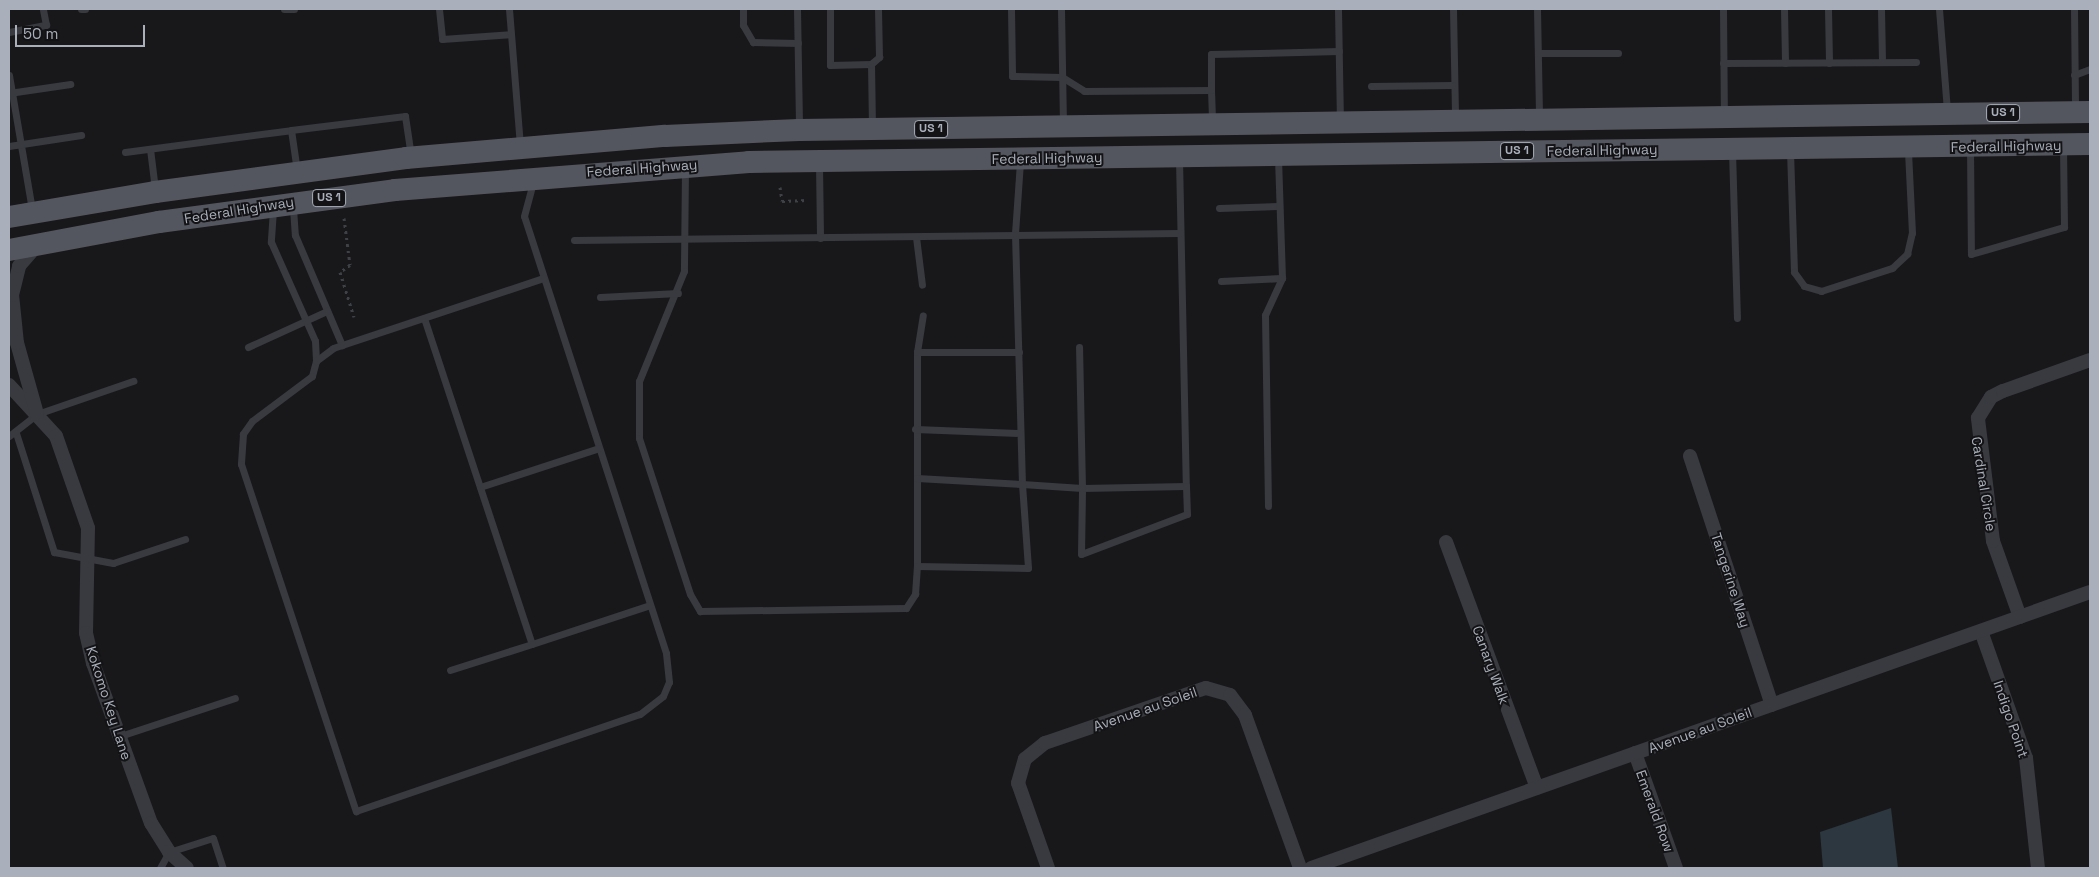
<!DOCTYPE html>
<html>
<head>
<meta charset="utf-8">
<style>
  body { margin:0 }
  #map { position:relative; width:2099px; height:877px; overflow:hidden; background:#18181a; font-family:"Space Grotesk",sans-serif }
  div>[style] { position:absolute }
  .water>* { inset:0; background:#2c373f }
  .path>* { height:3px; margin-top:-1.5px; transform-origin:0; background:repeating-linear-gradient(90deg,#3e4146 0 2.5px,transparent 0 6.5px) }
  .lane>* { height:7px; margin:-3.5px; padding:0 3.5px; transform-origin:3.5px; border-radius:3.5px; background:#383a3f }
  .street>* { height:14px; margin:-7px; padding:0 7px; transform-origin:7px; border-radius:7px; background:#383a3f }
  .primary>* { height:22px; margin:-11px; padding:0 11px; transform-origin:11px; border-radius:11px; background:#54565f }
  span { translate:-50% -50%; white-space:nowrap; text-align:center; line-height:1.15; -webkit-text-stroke:4px #131315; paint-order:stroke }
  .shield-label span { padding:1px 4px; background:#131315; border:1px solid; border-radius:4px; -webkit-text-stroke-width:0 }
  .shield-label { font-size:12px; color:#a9afbb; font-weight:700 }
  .street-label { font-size:14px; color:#a9afbb }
  .frame { position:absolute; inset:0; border:10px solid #a9afbb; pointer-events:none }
  .scale { position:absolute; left:15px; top:25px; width:130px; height:22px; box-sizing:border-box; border:2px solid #a9afbb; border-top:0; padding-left:6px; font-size:15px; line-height:18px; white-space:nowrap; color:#a9afbb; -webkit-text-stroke:4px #131315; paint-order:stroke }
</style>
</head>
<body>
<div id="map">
  <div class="water">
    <div style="clip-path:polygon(1891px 808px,1898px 868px,1823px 868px,1820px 832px)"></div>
  </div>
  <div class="path">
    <div style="left:780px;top:187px;width:14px;rotate:82deg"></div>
    <div style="left:782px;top:201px;width:26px;rotate:-2deg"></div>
    <div style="left:344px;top:218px;width:47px;rotate:82.7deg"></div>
    <div style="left:350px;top:265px;width:12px;rotate:145deg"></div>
    <div style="left:340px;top:272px;width:47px;rotate:72.7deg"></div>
  </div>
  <div class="lane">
    <div style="left:81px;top:9px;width:4px"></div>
    <div style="left:284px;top:9px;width:10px"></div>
    <div style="left:439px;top:9px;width:30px;rotate:84deg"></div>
    <div style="left:442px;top:39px;width:69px;rotate:-4.1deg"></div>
    <div style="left:509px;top:9px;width:136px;rotate:85.4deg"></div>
    <div style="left:743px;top:9px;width:16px;rotate:90deg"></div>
    <div style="left:743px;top:25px;width:20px;rotate:60deg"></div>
    <div style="left:753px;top:42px;width:45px;rotate:1.3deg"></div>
    <div style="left:797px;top:9px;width:118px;rotate:89deg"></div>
    <div style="left:830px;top:9px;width:56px;rotate:90deg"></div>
    <div style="left:830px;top:65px;width:41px;rotate:-1.4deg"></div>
    <div style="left:1011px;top:9px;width:67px;rotate:89.1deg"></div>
    <div style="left:1012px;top:76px;width:50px;rotate:1.1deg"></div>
    <div style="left:1062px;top:77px;width:26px;rotate:32deg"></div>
    <div style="left:1084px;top:91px;width:127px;rotate:-0.5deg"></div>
    <div style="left:1211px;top:90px;width:31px;rotate:88deg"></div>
    <div style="left:1061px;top:9px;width:114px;rotate:89deg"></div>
    <div style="left:1338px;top:9px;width:110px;rotate:89deg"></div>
    <div style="left:1453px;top:9px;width:108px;rotate:88.9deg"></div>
    <div style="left:1537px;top:9px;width:108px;rotate:88.9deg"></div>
    <div style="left:1723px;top:9px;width:105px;rotate:89.5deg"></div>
    <div style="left:1784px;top:9px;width:54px;rotate:88.9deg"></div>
    <div style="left:1828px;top:9px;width:54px;rotate:88.9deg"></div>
    <div style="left:1881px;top:9px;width:53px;rotate:88.9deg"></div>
    <div style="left:1939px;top:9px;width:102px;rotate:85.5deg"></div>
    <div style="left:2074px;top:9px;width:100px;rotate:89.4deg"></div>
    <div style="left:9px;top:32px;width:38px;rotate:-11deg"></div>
    <div style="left:46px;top:25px;width:16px;rotate:-101deg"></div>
    <div style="left:1538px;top:53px;width:80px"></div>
    <div style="left:1723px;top:63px;width:193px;rotate:-0.3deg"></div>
    <div style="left:9px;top:75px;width:137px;rotate:80.3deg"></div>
    <div style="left:2074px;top:75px;width:17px;rotate:-21deg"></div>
    <div style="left:1371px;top:86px;width:81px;rotate:-0.7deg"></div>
    <div style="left:1211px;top:90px;width:36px;rotate:-90deg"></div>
    <div style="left:1211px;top:54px;width:128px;rotate:-1.3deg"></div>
    <div style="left:9px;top:93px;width:62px;rotate:-8.4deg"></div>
    <div style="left:872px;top:127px;width:63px;rotate:-90.9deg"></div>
    <div style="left:871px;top:64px;width:11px;rotate:-41deg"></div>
    <div style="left:879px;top:57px;width:48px;rotate:-91.2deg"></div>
    <div style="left:9px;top:146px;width:73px;rotate:-8.7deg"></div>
    <div style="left:1970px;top:147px;width:107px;rotate:89.5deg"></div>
    <div style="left:1971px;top:254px;width:97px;rotate:-16.2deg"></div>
    <div style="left:2064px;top:227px;width:79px;rotate:-90.7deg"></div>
    <div style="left:150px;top:149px;width:40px;rotate:82.9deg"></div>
    <div style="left:1732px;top:151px;width:167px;rotate:88.3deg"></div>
    <div style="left:1790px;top:151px;width:121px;rotate:88.1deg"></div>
    <div style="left:1794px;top:272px;width:17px;rotate:54deg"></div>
    <div style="left:1804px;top:286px;width:18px;rotate:16deg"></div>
    <div style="left:1821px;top:291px;width:75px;rotate:-17.9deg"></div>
    <div style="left:1892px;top:268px;width:21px;rotate:-43deg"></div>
    <div style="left:1907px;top:254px;width:22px;rotate:-77deg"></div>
    <div style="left:1912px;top:233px;width:83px;rotate:-92.8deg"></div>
    <div style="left:125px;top:152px;width:167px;rotate:-7.5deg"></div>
    <div style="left:1179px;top:159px;width:327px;rotate:88.8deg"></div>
    <div style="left:1020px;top:162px;width:72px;rotate:94deg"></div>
    <div style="left:1015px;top:234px;width:250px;rotate:88.4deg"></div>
    <div style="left:1022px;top:484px;width:60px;rotate:3.8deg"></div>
    <div style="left:1082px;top:488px;width:104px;rotate:-1.1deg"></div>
    <div style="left:1186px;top:486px;width:28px;rotate:88deg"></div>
    <div style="left:1187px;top:514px;width:113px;rotate:159.3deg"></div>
    <div style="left:1081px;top:554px;width:66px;rotate:-89.1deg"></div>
    <div style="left:1082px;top:488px;width:141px;rotate:-91.2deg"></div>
    <div style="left:819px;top:164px;width:74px;rotate:89.2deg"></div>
    <div style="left:685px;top:169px;width:102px;rotate:90.6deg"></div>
    <div style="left:684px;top:271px;width:119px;rotate:112.2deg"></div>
    <div style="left:639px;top:381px;width:57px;rotate:90deg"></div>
    <div style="left:639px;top:438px;width:164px;rotate:71.9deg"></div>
    <div style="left:690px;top:594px;width:20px;rotate:60deg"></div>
    <div style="left:700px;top:611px;width:206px;rotate:-0.8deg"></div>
    <div style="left:906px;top:608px;width:17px;rotate:-57deg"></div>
    <div style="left:915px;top:594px;width:28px;rotate:-86deg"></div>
    <div style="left:917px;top:566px;width:214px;rotate:-90deg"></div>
    <div style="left:917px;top:352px;width:37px;rotate:-81deg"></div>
    <div style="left:297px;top:171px;width:41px;rotate:-98.3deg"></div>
    <div style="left:291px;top:130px;width:115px;rotate:-7deg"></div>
    <div style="left:405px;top:116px;width:40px;rotate:81.5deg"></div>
    <div style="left:293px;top:208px;width:27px;rotate:86deg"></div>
    <div style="left:295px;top:235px;width:120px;rotate:66.9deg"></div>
    <div style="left:1219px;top:208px;width:60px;rotate:-1.9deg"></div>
    <div style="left:273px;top:210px;width:32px;rotate:94deg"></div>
    <div style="left:271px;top:242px;width:108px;rotate:66deg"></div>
    <div style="left:315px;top:341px;width:20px;rotate:87deg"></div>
    <div style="left:316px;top:361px;width:16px;rotate:105deg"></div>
    <div style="left:312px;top:376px;width:75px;rotate:143.1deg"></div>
    <div style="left:252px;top:421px;width:16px;rotate:125deg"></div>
    <div style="left:243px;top:434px;width:30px;rotate:94deg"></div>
    <div style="left:241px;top:464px;width:366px;rotate:71.7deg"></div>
    <div style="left:356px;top:811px;width:300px;rotate:-18.9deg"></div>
    <div style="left:640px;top:714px;width:29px;rotate:-38deg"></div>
    <div style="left:663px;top:696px;width:15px;rotate:-67deg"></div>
    <div style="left:669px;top:682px;width:29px;rotate:-96deg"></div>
    <div style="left:666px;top:653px;width:459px;rotate:-108deg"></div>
    <div style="left:524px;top:216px;width:34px;rotate:-75deg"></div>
    <div style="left:916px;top:237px;width:48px;rotate:82.9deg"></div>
    <div style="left:574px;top:240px;width:606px;rotate:-0.66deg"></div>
    <div style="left:1221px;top:281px;width:61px;rotate:-2.8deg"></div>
    <div style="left:600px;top:297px;width:78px;rotate:-2.9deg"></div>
    <div style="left:424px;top:318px;width:343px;rotate:71.7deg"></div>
    <div style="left:532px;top:644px;width:124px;rotate:-18.3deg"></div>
    <div style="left:248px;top:347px;width:87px;rotate:-24.5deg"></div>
    <div style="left:917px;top:352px;width:102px"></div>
    <div style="left:316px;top:361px;width:21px;rotate:-37deg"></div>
    <div style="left:333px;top:348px;width:222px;rotate:-18.4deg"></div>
    <div style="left:915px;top:429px;width:104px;rotate:2.2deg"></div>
    <div style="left:16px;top:433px;width:125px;rotate:72.3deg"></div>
    <div style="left:54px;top:552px;width:60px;rotate:10.6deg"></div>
    <div style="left:113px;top:563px;width:76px;rotate:-18.4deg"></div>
    <div style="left:9px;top:436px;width:36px;rotate:-38deg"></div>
    <div style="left:37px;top:414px;width:102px;rotate:-19deg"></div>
    <div style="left:917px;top:478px;width:105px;rotate:3.3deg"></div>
    <div style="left:1022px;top:484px;width:84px;rotate:85.9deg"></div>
    <div style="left:1028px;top:568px;width:111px;rotate:-179deg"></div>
    <div style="left:480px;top:487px;width:125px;rotate:-18.1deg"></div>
    <div style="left:1268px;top:506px;width:191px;rotate:-90.9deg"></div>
    <div style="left:1265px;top:315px;width:41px;rotate:-65.3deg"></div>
    <div style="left:1282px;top:278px;width:121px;rotate:-91.9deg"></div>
    <div style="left:450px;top:670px;width:86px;rotate:-17.6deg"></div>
    <div style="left:120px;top:736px;width:121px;rotate:-18.3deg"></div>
    <div style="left:160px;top:868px;width:18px;rotate:-61deg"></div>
    <div style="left:169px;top:852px;width:46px;rotate:-17.7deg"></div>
    <div style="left:213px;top:838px;width:32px;rotate:72deg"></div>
  </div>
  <div class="street">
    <div style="left:9px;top:385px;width:69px;rotate:47.3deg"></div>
    <div style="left:56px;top:436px;width:97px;rotate:70.8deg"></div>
    <div style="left:88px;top:528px;width:105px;rotate:91.1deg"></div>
    <div style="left:86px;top:633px;width:31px;rotate:77deg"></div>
    <div style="left:93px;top:663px;width:170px;rotate:70.1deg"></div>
    <div style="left:151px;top:823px;width:34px;rotate:58deg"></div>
    <div style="left:169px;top:852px;width:24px;rotate:42deg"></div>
    <div style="left:37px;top:414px;width:74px;rotate:-105.7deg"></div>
    <div style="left:17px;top:343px;width:48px;rotate:-95.9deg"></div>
    <div style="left:12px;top:295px;width:30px;rotate:-76deg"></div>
    <div style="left:19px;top:266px;width:29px;rotate:-49deg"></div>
    <div style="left:1690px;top:456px;width:262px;rotate:71.8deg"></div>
    <div style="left:1446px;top:542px;width:262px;rotate:69.7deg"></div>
    <div style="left:2020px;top:617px;width:81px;rotate:-109.6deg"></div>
    <div style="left:1993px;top:541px;width:124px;rotate:-97deg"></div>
    <div style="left:1978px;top:418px;width:25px;rotate:-58deg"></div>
    <div style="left:1991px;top:397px;width:13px;rotate:-27deg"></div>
    <div style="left:2003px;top:391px;width:92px;rotate:-19.6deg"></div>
    <div style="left:1981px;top:631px;width:135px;rotate:70.5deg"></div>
    <div style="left:2026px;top:758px;width:111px;rotate:83.8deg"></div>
    <div style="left:1635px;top:753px;width:122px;rotate:70.4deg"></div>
    <div style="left:1048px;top:868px;width:90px;rotate:-109.4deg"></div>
    <div style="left:1018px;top:783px;width:25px;rotate:-74deg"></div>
    <div style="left:1025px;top:759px;width:26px;rotate:-39deg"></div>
    <div style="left:1045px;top:743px;width:170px;rotate:-18.9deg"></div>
    <div style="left:1206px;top:688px;width:25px;rotate:16deg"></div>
    <div style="left:1230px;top:695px;width:25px;rotate:53deg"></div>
    <div style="left:1245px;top:715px;width:163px;rotate:70.2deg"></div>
    <div style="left:1311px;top:868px;width:826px;rotate:-19.51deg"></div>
  </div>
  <div class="primary">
    <div style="left:9px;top:217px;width:148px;rotate:-9.7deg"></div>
    <div style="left:155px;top:192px;width:253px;rotate:-7.7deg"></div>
    <div style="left:406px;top:158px;width:260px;rotate:-4.9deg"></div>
    <div style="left:665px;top:136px;width:134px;rotate:-2.6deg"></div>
    <div style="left:799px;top:130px;width:1291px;rotate:-0.8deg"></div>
    <div style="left:9px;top:250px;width:153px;rotate:-10.6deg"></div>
    <div style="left:159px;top:222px;width:238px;rotate:-7.7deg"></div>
    <div style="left:395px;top:190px;width:355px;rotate:-4.5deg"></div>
    <div style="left:749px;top:162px;width:1341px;rotate:-0.77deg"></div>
  </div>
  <div class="shield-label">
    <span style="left:2003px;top:113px">US 1</span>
    <span style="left:931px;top:129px">US 1</span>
    <span style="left:1517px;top:151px">US 1</span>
    <span style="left:329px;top:198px">US 1</span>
  </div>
  <div class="street-label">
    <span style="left:2006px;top:146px;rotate:-1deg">Federal Highway</span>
    <span style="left:1602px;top:150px;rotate:-1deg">Federal Highway</span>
    <span style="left:1047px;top:158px;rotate:-1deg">Federal Highway</span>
    <span style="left:642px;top:168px;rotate:-4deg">Federal Highway</span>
    <span style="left:239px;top:210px;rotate:-9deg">Federal Highway</span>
    <span style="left:1984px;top:484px;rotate:81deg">Cardinal Circle</span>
    <span style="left:1731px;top:580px;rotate:72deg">Tangerine Way</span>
    <span style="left:1491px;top:665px;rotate:70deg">Canary Walk</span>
    <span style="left:109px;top:703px;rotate:72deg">Kokomo Key Lane</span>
    <span style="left:1145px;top:709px;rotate:-19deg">Avenue au Soleil</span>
    <span style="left:2011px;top:719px;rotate:71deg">Indigo Point</span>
    <span style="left:1700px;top:730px;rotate:-20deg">Avenue au Soleil</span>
    <span style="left:1655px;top:811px;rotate:70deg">Emerald Row</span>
  </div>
  <div class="frame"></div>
  <div class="scale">50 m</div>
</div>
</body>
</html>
